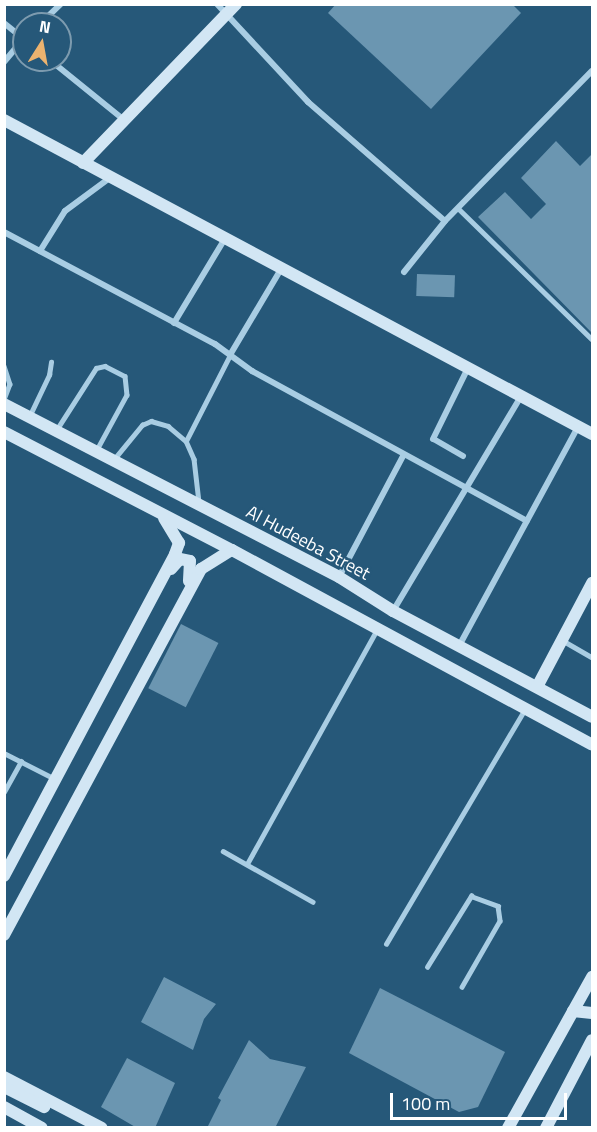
<!DOCTYPE html>
<html>
<head>
<meta charset="utf-8">
<style>
  body { margin:0 }
  #map { position:relative; width:597px; height:1132px; overflow:hidden; background:#265879; font-family:"Titillium Web",sans-serif }
  div>[style] { position:absolute }
  .building>* { inset:0; background:#6b96b1; transform-origin:0 0 }
  .lane>* { height:4.5px; margin:-2.25px; padding:0 2.25px; transform-origin:2.25px; border-radius:2.25px; background:#a9cde3 }
  .street>* { height:6px; margin:-3px; padding:0 3px; transform-origin:3px; border-radius:3px; background:#a9cde3 }
  .secondary>* { height:12px; margin:-6px; padding:0 6px; transform-origin:6px; border-radius:6px; background:#d2e6f4 }
  span { translate:-50% -50%; white-space:nowrap; text-align:center; line-height:1.15; -webkit-text-stroke:4.5px #265879; paint-order:stroke }
  .street-label { font-size:18px; color:#fff }
  .frame { position:absolute; inset:0; border:6px solid #fff; pointer-events:none }
  .north { position:absolute; left:12px; top:12px; width:60px; height:60px; box-sizing:border-box; background:#265879; border:2px solid #7d9baf; border-radius:50%; rotate:11deg; font-size:16px; font-weight:700; line-height:24px; text-align:center; color:#fff }
  .north::after { content:''; display:block; margin:auto; width:21px; height:27px; background:#ecb36f; clip-path:polygon(50% 0,100% 100%,50% 72%,0 100%) }
  .scale { position:absolute; left:390px; top:1093px; width:177px; height:27px; box-sizing:border-box; border:3px solid #fff; border-top:0; padding-left:8px; font-size:18px; line-height:21px; white-space:nowrap; color:#fff; -webkit-text-stroke:4px #265879; paint-order:stroke }
</style>
</head>
<body>
<div id="map">
  <div class="building">
    <div style="clip-path:polygon(336px 4px,512px 4px,521px 13px,431px 109px,328px 13px)"></div>
    <div style="clip-path:polygon(556px 141px,580px 166px,592px 154px,592px 333px,478px 217px,505px 192px,531px 219px,546px 204px,521px 178px)"></div>
    <div style="left:417px;top:274px;width:38px;height:22px;rotate:2deg"></div>
    <div style="left:181px;top:624px;width:42px;height:72px;rotate:27deg"></div>
    <div style="clip-path:polygon(164px 977px,216px 1004px,204px 1019px,193px 1050px,141px 1022px)"></div>
    <div style="clip-path:polygon(380px 988px,505px 1052px,478px 1107px,459px 1112px,349px 1053px)"></div>
    <div style="clip-path:polygon(249px 1040px,270px 1059px,306px 1067px,275px 1128px,207px 1128px,221px 1100px,218px 1098px)"></div>
    <div style="clip-path:polygon(127px 1058px,175px 1083px,155px 1128px,137px 1128px,101px 1107px)"></div>
  </div>
  <div class="lane">
    <div style="left:458px;top:208px;width:187px;rotate:44.4deg"></div>
    <div style="left:4px;top:366px;width:19px;rotate:72deg"></div>
    <div style="left:10px;top:384px;width:17px;rotate:111deg"></div>
    <div style="left:29px;top:417px;width:47px;rotate:-64.5deg"></div>
    <div style="left:49px;top:375px;width:13px;rotate:-81deg"></div>
    <div style="left:57px;top:429px;width:72px;rotate:-57.4deg"></div>
    <div style="left:96px;top:368px;width:9px;rotate:-13deg"></div>
    <div style="left:105px;top:366px;width:22px;rotate:27deg"></div>
    <div style="left:125px;top:376px;width:19px;rotate:84deg"></div>
    <div style="left:127px;top:395px;width:63px;rotate:118.6deg"></div>
    <div style="left:186px;top:441px;width:97px;rotate:-62.9deg"></div>
    <div style="left:115px;top:458px;width:43px;rotate:-50.7deg"></div>
    <div style="left:142px;top:425px;width:10px;rotate:-24deg"></div>
    <div style="left:151px;top:421px;width:18px;rotate:16deg"></div>
    <div style="left:168px;top:426px;width:23px;rotate:40deg"></div>
    <div style="left:186px;top:441px;width:20px;rotate:66deg"></div>
    <div style="left:194px;top:459px;width:43px;rotate:83.4deg"></div>
    <div style="left:562px;top:640px;width:34px;rotate:30deg"></div>
    <div style="left:4px;top:753px;width:57px;rotate:27deg"></div>
    <div style="left:4px;top:792px;width:35px;rotate:-61deg"></div>
    <div style="left:223px;top:851px;width:103px;rotate:29.5deg"></div>
    <div style="left:247px;top:864px;width:266px;rotate:-61deg"></div>
    <div style="left:386px;top:944px;width:271px;rotate:-59.4deg"></div>
    <div style="left:427px;top:967px;width:84px;rotate:-58.2deg"></div>
    <div style="left:471px;top:896px;width:29px;rotate:20deg"></div>
    <div style="left:498px;top:906px;width:15px;rotate:82deg"></div>
    <div style="left:500px;top:921px;width:76px;rotate:119.9deg"></div>
  </div>
  <div class="street">
    <div style="left:217px;top:4px;width:134px;rotate:47.1deg"></div>
    <div style="left:308px;top:102px;width:181px;rotate:41deg"></div>
    <div style="left:4px;top:23px;width:26px;rotate:39deg"></div>
    <div style="left:40px;top:24px;width:29px;rotate:-44deg"></div>
    <div style="left:50px;top:60px;width:95px;rotate:39deg"></div>
    <div style="left:4px;top:62px;width:31px;rotate:-50deg"></div>
    <div style="left:4px;top:232px;width:239px;rotate:28deg"></div>
    <div style="left:215px;top:344px;width:46px;rotate:36.1deg"></div>
    <div style="left:252px;top:371px;width:313px;rotate:28.6deg"></div>
    <div style="left:40px;top:251px;width:47px;rotate:-58deg"></div>
    <div style="left:65px;top:211px;width:57px;rotate:-36.5deg"></div>
    <div style="left:404px;top:272px;width:65px;rotate:-51.2deg"></div>
    <div style="left:445px;top:221px;width:210px;rotate:-45.6deg"></div>
    <div style="left:174px;top:323px;width:97px;rotate:-58.9deg"></div>
    <div style="left:230px;top:355px;width:100px;rotate:-59.3deg"></div>
    <div style="left:463px;top:456px;width:34px;rotate:-150deg"></div>
    <div style="left:433px;top:439px;width:79px;rotate:-63.8deg"></div>
    <div style="left:339px;top:577px;width:137px;rotate:-62.1deg"></div>
    <div style="left:393px;top:611px;width:250px;rotate:-59.2deg"></div>
    <div style="left:459px;top:646px;width:249px;rotate:-61.5deg"></div>
  </div>
  <div class="secondary">
    <div style="left:4px;top:120px;width:667px;rotate:28.1deg"></div>
    <div style="left:83px;top:163px;width:221px;rotate:-46.1deg"></div>
    <div style="left:4px;top:404px;width:377px;rotate:27.3deg"></div>
    <div style="left:339px;top:577px;width:64px;rotate:32.2deg"></div>
    <div style="left:393px;top:611px;width:225px;rotate:28deg"></div>
    <div style="left:4px;top:432px;width:257px;rotate:27.4deg"></div>
    <div style="left:232px;top:550px;width:409px;rotate:28.4deg"></div>
    <div style="left:171px;top:569px;width:13px;rotate:-48deg"></div>
    <div style="left:180px;top:559px;width:10px;rotate:11deg"></div>
    <div style="left:190px;top:561px;width:20px;rotate:93deg"></div>
    <div style="left:537px;top:687px;width:118px;rotate:-62.1deg"></div>
    <div style="left:4px;top:876px;width:365px;rotate:-62deg"></div>
    <div style="left:175px;top:554px;width:12px;rotate:-70deg"></div>
    <div style="left:179px;top:543px;width:29px;rotate:-121deg"></div>
    <div style="left:4px;top:935px;width:416px;rotate:-61.7deg"></div>
    <div style="left:201px;top:569px;width:36px;rotate:-32deg"></div>
    <div style="left:573px;top:1011px;width:19px;rotate:6deg"></div>
    <div style="left:4px;top:1077px;width:110px;rotate:27.5deg"></div>
    <div style="left:4px;top:1087px;width:45px;rotate:26.6deg"></div>
    <div style="left:4px;top:1107px;width:43px;rotate:28.9deg"></div>
    <div style="left:508px;top:1128px;width:173px;rotate:-60.9deg"></div>
    <div style="left:546px;top:1128px;width:99px;rotate:-62.4deg"></div>
  </div>
  <div class="street-label">
    <span style="left:308px;top:543px;rotate:28deg">Al Hudeeba Street</span>
  </div>
  <div class="frame"></div>
  <div class="north">N</div>
  <div class="scale">100 m</div>
</div>
</body>
</html>
